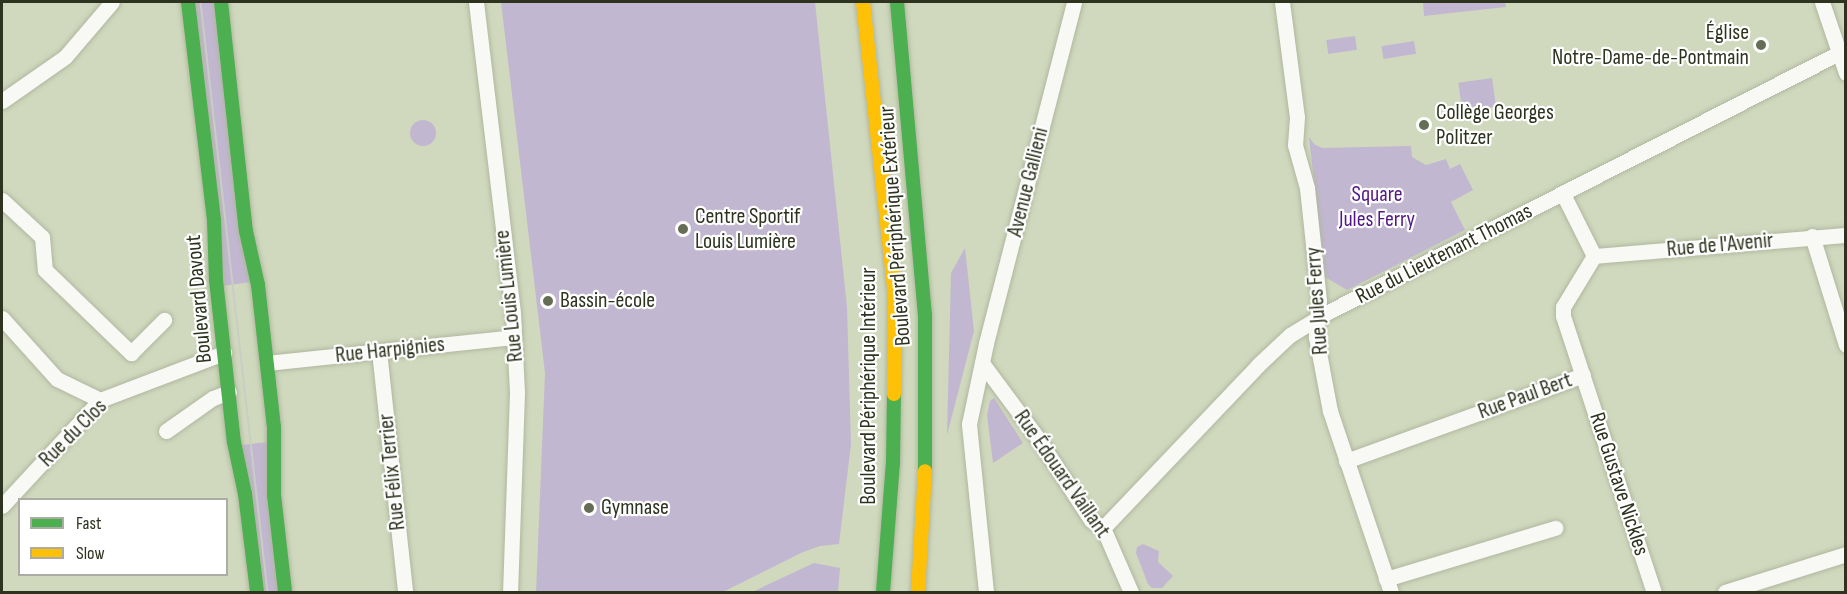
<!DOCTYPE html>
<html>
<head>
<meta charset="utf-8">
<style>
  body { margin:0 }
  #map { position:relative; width:1847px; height:594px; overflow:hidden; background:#d0d9bd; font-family:"Sofia Sans Condensed",sans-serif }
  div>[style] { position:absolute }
  .green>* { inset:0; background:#c2b7d1; transform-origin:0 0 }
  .round { border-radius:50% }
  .roads { filter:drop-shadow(0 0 2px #b0b7a0) drop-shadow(0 0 2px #b0b7a0) }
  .street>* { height:15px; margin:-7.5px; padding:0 7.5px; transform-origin:7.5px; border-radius:7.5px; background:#f8f9f5 }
  .fast>* { height:14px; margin:-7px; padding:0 7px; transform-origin:7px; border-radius:7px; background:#4caf50 }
  .slow>* { height:14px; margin:-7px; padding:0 7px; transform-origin:7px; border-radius:7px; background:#ffc107 }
  .tram>* { height:1.5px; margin:-0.75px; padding:0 0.75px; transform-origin:0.75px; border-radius:0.75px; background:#cacdc5 }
  .dots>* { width:16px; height:16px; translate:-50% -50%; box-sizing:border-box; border:3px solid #fff; border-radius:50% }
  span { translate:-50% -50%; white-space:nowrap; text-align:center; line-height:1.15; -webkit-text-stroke:4.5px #fff; paint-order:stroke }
  .poi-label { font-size:22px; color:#2d331e }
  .right { translate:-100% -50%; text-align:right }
  .left { translate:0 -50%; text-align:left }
  .street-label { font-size:22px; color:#2d331e }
  .park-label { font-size:22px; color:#54178a }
  .frame { position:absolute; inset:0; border:3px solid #2d331e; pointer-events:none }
  .legend { position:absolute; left:18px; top:498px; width:210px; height:78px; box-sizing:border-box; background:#fff; border:2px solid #abada5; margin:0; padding:8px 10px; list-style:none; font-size:18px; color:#2d331e }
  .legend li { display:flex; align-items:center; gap:12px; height:30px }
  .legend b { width:30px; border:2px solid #abada5 }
</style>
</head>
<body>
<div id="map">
  <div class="green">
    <div style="clip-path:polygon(195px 2px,214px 2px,251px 282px,222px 286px)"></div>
    <div style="clip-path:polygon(501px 2px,815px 2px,847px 307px,851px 444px,839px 544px,820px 546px,803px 552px,723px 592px,536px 592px,545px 373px)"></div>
    <div style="clip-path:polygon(1423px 2px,1505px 2px,1506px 7px,1424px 16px)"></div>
    <div style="left:1355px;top:36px;width:14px;height:29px;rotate:82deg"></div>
    <div style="left:1414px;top:41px;width:13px;height:33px;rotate:81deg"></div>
    <div style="left:1492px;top:78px;width:29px;height:34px;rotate:82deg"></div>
    <div class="round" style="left:410px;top:120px;width:26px;height:26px"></div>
    <div style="clip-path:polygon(1309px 137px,1314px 144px,1322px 148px,1411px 146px,1412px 157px,1426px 165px,1446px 159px,1450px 169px,1460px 164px,1473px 190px,1451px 202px,1465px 230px,1347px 290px,1325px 277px)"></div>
    <div style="clip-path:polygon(965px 248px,974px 331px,947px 435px,951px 273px)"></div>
    <div style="clip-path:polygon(994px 398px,1023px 443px,993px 463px,987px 415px,990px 401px)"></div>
    <div style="clip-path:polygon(270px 442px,279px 592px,262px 592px,240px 445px)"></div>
    <div style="clip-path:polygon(1143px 544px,1159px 551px,1158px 562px,1173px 576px,1162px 588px,1152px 588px,1148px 584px,1136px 553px,1137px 547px)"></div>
    <div style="clip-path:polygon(814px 563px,840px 568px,838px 592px,752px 592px)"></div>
  </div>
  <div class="roads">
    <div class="street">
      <div style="left:476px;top:2px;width:313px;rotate:83.2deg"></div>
      <div style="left:513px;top:313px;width:80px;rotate:87.1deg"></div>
      <div style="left:517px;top:393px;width:199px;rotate:92deg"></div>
      <div style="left:1282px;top:2px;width:116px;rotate:82.6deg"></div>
      <div style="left:1297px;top:117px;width:28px;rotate:94deg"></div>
      <div style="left:1295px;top:145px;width:45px;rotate:74.4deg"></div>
      <div style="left:1307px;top:188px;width:113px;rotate:83.9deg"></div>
      <div style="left:1319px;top:300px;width:37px;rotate:95deg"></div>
      <div style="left:1316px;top:337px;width:75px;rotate:79.3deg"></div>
      <div style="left:1330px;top:411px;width:191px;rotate:71.4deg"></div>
      <div style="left:1822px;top:2px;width:75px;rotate:71.3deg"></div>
      <div style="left:2px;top:101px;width:77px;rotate:-34.9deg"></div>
      <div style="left:65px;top:57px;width:72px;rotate:-49.5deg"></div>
      <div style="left:1563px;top:194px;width:69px;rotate:63.4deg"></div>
      <div style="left:1594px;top:256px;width:60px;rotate:121.3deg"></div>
      <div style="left:1563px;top:307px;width:9px;rotate:90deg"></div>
      <div style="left:1563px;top:316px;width:291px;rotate:71.8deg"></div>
      <div style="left:2px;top:200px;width:54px;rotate:42.8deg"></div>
      <div style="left:42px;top:237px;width:33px;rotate:85deg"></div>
      <div style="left:45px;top:270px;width:120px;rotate:44deg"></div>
      <div style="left:131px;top:353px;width:47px;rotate:-45deg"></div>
      <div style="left:1812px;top:236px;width:114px;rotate:72.7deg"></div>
      <div style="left:1594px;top:256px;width:253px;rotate:-4.8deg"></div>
      <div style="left:2px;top:318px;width:82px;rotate:48deg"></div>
      <div style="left:57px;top:379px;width:48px;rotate:26deg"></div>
      <div style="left:379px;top:351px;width:242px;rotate:83.8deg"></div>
      <div style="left:267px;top:363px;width:247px;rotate:-6deg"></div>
      <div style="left:982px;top:363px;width:92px;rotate:53.4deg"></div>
      <div style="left:1037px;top:437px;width:99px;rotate:57deg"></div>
      <div style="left:1091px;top:520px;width:14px;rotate:34deg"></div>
      <div style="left:1103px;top:528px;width:70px;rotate:66.4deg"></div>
      <div style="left:166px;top:431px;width:57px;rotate:-35.1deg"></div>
      <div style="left:213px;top:398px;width:17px;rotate:-21deg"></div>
      <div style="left:1346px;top:461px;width:252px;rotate:-19.9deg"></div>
      <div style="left:2px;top:506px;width:144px;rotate:-47.2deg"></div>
      <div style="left:100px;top:400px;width:133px;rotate:-20.8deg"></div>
      <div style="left:1103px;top:528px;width:225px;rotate:-46.4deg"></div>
      <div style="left:1258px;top:365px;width:44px;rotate:-43.2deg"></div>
      <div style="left:1290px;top:335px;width:44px;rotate:-31.2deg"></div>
      <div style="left:1328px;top:312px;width:573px;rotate:-26.88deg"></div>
      <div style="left:1386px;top:579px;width:177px;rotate:-16.8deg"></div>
      <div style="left:986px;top:592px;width:169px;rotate:-95.8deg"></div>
      <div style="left:969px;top:424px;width:83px;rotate:-78.1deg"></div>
      <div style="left:986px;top:343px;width:352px;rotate:-75.5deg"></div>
      <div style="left:1725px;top:592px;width:127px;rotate:-17.4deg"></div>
    </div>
    <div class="fast">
      <div style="left:188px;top:2px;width:220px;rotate:83.2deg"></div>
      <div style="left:214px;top:220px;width:60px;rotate:88.1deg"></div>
      <div style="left:216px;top:280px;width:163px;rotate:83.7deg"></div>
      <div style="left:234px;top:442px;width:53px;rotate:78.1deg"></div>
      <div style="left:245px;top:494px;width:99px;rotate:83deg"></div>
      <div style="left:221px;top:2px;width:230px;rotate:83.8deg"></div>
      <div style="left:246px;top:231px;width:55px;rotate:77.5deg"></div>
      <div style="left:258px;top:285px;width:143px;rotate:83.6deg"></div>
      <div style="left:274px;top:427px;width:68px;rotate:90deg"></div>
      <div style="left:274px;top:495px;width:98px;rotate:83.5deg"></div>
      <div style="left:897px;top:2px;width:314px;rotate:84.9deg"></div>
      <div style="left:925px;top:315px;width:156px;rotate:90deg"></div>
      <div style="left:883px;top:592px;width:129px;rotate:-85.6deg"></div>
      <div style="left:893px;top:463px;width:69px;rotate:-89.2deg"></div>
    </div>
    <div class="slow">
      <div style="left:863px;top:2px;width:296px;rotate:83.8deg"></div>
      <div style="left:895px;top:296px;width:98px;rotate:90.6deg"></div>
      <div style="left:918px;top:592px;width:121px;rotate:-86.7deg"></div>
    </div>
  </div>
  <div class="tram">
    <div style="left:201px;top:2px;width:594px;rotate:83.52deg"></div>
  </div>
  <div class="dots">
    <div style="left:1761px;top:45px;background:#666d56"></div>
    <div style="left:1424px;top:125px;background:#666d56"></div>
    <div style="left:683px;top:229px;background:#666d56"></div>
    <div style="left:548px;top:301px;background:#666d56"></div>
    <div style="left:589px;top:508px;background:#666d56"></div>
  </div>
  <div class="poi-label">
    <span class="right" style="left:1749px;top:45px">Église<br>Notre-Dame-de-Pontmain</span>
    <span class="left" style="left:1436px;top:125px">Collège Georges<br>Politzer</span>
    <span class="left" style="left:695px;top:229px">Centre Sportif<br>Louis Lumière</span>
    <span class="left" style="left:560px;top:301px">Bassin-école</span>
    <span class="left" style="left:601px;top:508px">Gymnase</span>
  </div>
  <div class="street-label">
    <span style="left:1028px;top:182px;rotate:-76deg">Avenue Gallieni</span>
    <span style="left:895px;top:226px;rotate:-94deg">Boulevard Périphérique Extérieur</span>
    <span style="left:1720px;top:245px;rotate:-5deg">Rue de l'Avenir</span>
    <span style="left:1444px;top:254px;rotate:-27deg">Rue du Lieutenant Thomas</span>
    <span style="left:509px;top:296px;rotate:-96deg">Rue Louis Lumière</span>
    <span style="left:199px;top:299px;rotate:-95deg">Boulevard Davout</span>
    <span style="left:1317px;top:301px;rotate:-94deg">Rue Jules Ferry</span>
    <span style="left:390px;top:350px;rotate:-6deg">Rue Harpignies</span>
    <span style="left:869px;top:386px;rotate:-90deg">Boulevard Périphérique Intérieur</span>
    <span style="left:1525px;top:396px;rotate:-20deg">Rue Paul Bert</span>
    <span style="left:73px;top:433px;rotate:-45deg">Rue du Clos</span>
    <span style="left:392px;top:472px;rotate:-96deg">Rue Félix Terrier</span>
    <span style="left:1062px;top:474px;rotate:55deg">Rue Édouard Vaillant</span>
    <span style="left:1619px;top:484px;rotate:72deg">Rue Gustave Nickles</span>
  </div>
  <div class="park-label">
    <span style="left:1377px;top:207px">Square<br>Jules Ferry</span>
  </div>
  <div class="frame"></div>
  <ul class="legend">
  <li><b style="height:8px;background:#4caf50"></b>Fast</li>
  <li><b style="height:8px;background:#ffc107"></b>Slow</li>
  </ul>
</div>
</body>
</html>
